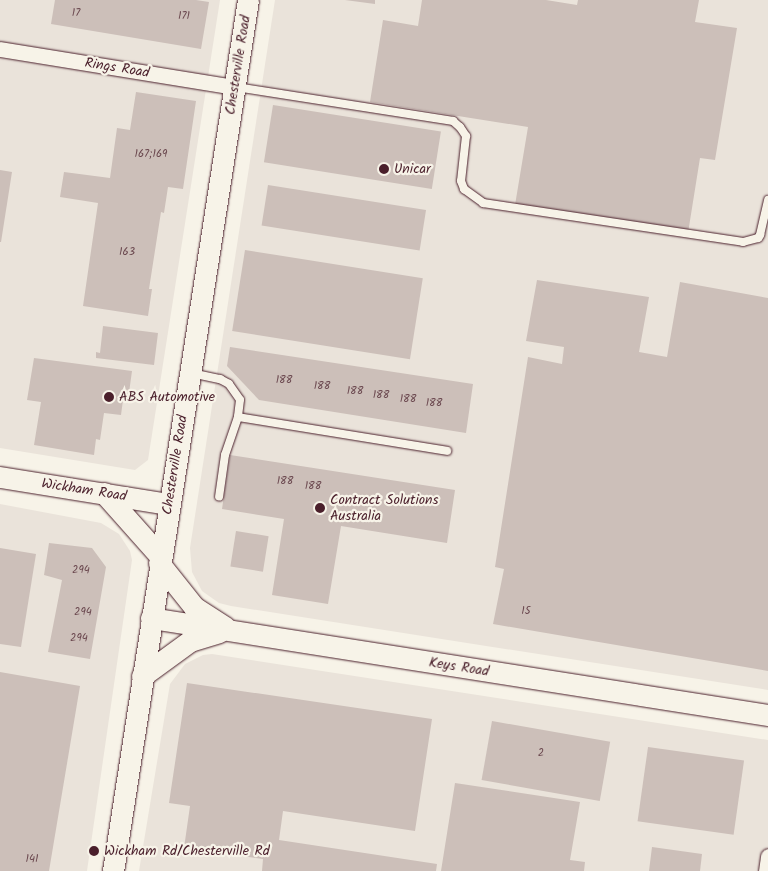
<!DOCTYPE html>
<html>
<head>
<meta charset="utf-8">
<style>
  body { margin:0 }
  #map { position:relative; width:768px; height:871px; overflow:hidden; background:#f7f3e8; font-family:Kalam,sans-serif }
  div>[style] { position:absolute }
  .built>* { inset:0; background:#eae3da }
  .building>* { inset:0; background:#ccbfb9; transform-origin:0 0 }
  .roads { filter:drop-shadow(0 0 1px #4a1f2b) drop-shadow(0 0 1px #4a1f2b) }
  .lane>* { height:8px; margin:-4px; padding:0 4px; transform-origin:4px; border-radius:4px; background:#f7f3e8 }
  .street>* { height:15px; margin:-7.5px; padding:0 7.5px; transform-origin:7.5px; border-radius:7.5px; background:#f7f3e8 }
  .secondary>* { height:21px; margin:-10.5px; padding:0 10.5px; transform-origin:10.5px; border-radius:10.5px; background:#f7f3e8 }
  .dots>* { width:14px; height:14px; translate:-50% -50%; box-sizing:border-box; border:2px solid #f7f3e8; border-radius:50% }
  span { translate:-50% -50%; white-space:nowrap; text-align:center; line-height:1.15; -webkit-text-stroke:4.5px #f7f3e8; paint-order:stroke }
  .number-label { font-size:11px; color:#6a474e }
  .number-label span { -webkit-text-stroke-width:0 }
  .street-label { font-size:14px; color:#4a1f2b }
  .poi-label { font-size:14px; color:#4a1f2b }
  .left { translate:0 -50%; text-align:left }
</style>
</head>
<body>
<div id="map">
  <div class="built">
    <div style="clip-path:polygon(0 0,220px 0,148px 460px,135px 470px,0 448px)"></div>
    <div style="clip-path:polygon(275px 0,768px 0,768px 690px,231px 606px,219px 603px,202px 591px,192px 572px,190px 548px)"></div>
    <div style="clip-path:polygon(0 504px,101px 523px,119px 534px,130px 551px,132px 560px,87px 871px,0 871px)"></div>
    <div style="clip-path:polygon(212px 654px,768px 740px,768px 871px,139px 871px,170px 684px,185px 664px,203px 655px)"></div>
  </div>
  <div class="building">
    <div style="clip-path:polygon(55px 0,196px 0,209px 2px,201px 49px,51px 24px)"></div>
    <div style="clip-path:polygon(345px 0,375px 0,375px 4px)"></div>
    <div style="clip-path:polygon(422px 0,546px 0,577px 5px,578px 0,699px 0,695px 22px,737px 28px,715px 160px,700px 158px,688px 233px,515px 205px,528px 127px,370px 102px,383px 20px,418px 26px)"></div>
    <div style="clip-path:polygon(136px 92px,196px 101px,183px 189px,168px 187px,164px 213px,161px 212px,149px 289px,152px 289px,148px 316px,83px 306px,98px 203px,60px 197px,64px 172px,110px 178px,117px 128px,130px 130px)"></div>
    <div style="left:273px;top:105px;width:170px;height:58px;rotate:9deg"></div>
    <div style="clip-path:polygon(0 170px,12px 172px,1px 242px,0 242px)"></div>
    <div style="left:268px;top:185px;width:160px;height:41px;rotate:9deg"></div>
    <div style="left:245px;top:250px;width:180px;height:82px;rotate:9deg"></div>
    <div style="clip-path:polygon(537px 280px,649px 297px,639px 352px,667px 357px,680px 282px,768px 298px,768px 671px,493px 624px,504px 569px,495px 567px,528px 357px,562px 364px,564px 347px,526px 341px)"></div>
    <div style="clip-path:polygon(103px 326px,158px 333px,154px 365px,96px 358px,96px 352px,100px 353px)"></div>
    <div style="clip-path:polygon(230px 347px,473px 384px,466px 433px,259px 400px,227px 366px)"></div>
    <div style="clip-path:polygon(34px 358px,132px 371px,128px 400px,123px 400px,121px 415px,104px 413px,100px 440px,96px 439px,94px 455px,34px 445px,41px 402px,27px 400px)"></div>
    <div style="clip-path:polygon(230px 455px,455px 490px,447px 543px,341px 526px,328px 604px,272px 595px,284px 519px,222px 509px)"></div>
    <div style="left:236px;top:531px;width:33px;height:36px;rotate:9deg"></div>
    <div style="clip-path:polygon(49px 543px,92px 548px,106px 567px,90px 659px,48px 652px,62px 580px,44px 575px)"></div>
    <div style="clip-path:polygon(0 548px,36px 554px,21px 647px,0 644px)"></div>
    <div style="clip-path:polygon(0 672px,80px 686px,49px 871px,0 871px)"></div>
    <div style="clip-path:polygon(187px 683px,432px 719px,415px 831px,283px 811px,279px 840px,437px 864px,436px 871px,262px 871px,263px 859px,184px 848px,190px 806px,169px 803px)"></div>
    <div style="left:492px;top:721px;width:120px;height:60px;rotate:10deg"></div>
    <div style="left:648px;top:747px;width:97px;height:75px;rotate:8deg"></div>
    <div style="clip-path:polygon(455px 783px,580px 802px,570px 860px,585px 862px,584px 871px,441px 871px)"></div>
    <div style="clip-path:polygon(652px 847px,702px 854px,700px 871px,649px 871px)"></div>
  </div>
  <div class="roads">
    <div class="lane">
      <div style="left:236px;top:87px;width:220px;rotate:8.9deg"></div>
      <div style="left:453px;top:121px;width:9px;rotate:41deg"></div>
      <div style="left:460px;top:127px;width:11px;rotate:56deg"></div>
      <div style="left:466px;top:136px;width:45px;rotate:96.3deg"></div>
      <div style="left:461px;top:181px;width:9px;rotate:69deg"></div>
      <div style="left:464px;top:189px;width:24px;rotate:36deg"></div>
      <div style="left:483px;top:203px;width:263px;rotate:8.5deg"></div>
      <div style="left:743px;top:242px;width:16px;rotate:-15deg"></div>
      <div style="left:758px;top:238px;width:4px;rotate:-56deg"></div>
      <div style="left:760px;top:235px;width:36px;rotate:-77deg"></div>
      <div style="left:191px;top:373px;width:30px;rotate:12deg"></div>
      <div style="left:220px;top:379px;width:10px;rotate:29deg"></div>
      <div style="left:229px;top:384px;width:19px;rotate:55deg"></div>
      <div style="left:240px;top:400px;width:17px;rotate:97deg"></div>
      <div style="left:238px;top:417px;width:40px;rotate:108.9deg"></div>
      <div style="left:225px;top:455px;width:42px;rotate:98.1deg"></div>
      <div style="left:238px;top:417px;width:212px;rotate:9.2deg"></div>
    </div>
    <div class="street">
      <div style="left:0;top:49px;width:237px;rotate:9.2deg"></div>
      <div style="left:766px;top:871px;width:15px;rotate:-82deg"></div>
    </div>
    <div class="secondary">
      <div style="left:0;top:477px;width:171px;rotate:9.1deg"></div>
      <div style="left:104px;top:493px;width:84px;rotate:48.4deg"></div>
      <div style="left:159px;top:563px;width:56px;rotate:51.5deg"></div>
      <div style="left:194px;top:607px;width:37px;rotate:33deg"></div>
      <div style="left:151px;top:618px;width:625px;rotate:8.93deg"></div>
      <div style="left:142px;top:676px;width:59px;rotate:-36.1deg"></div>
      <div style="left:190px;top:641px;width:30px;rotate:-17deg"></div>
      <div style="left:113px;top:871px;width:881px;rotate:-81.19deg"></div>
    </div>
  </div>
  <div class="dots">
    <div style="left:384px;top:169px;background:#4a1f2b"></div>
    <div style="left:109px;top:397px;background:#4a1f2b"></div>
    <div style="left:320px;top:508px;background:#4a1f2b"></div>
    <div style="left:94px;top:851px;background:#4a1f2b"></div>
  </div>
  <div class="number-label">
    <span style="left:76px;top:13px">17</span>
    <span style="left:184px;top:16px">171</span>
    <span style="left:151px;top:154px">167;169</span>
    <span style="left:127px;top:252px">163</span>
    <span style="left:284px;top:380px">188</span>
    <span style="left:322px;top:386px">188</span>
    <span style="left:355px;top:391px">188</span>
    <span style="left:381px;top:395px">188</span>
    <span style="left:408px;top:399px">188</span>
    <span style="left:434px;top:403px">188</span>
    <span style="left:285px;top:481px">188</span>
    <span style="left:313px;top:486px">188</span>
    <span style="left:81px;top:570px">294</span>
    <span style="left:526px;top:611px">15</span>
    <span style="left:83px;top:612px">294</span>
    <span style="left:79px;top:638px">294</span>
    <span style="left:541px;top:753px">2</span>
    <span style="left:32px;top:859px">141</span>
  </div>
  <div class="street-label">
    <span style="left:238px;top:65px;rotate:-81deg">Chesterville Road</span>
    <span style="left:117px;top:68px;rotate:9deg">Rings Road</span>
    <span style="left:175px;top:465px;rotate:-81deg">Chesterville Road</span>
    <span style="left:84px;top:490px;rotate:9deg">Wickham Road</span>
    <span style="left:459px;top:667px;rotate:9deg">Keys Road</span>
  </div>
  <div class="poi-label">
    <span class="left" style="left:394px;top:169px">Unicar</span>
    <span class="left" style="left:119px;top:397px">ABS Automotive</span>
    <span class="left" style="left:330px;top:508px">Contract Solutions<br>Australia</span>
    <span class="left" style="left:104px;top:851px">Wickham Rd/Chesterville Rd</span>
  </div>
</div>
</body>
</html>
